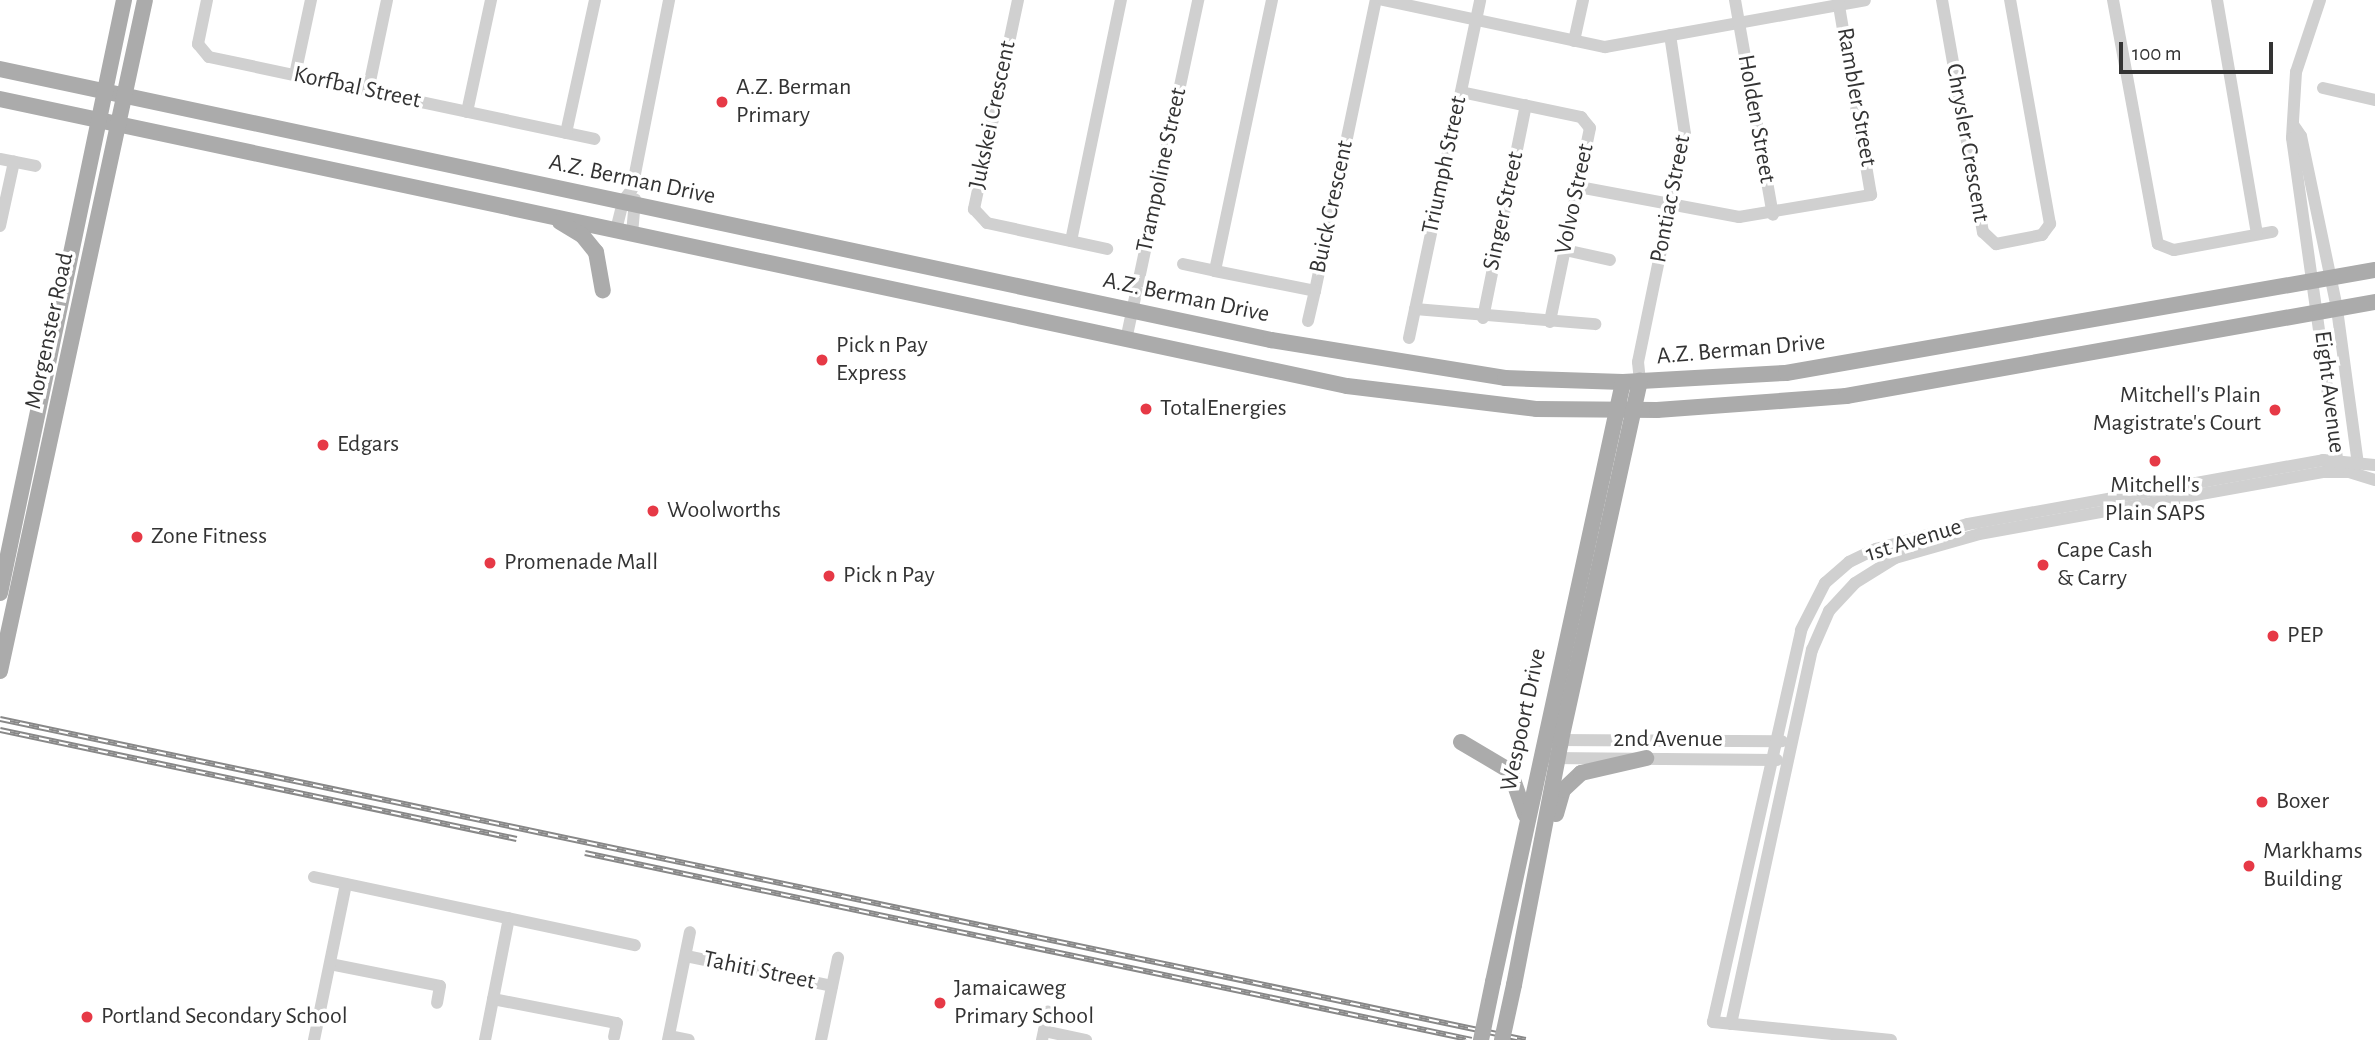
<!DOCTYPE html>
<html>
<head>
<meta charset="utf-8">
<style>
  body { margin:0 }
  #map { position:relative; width:2375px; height:1040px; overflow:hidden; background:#fff; font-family:"Alegreya Sans",sans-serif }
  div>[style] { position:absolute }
  .minor>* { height:12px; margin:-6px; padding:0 6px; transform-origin:6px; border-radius:6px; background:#d0d0d0 }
  .major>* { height:16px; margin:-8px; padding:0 8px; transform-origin:8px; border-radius:8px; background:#ababab }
  .rail>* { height:6px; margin-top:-3px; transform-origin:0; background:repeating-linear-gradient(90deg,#fff 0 10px,#888 0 20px); box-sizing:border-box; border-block:2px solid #888 }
  .major-bridge>* { height:16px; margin:-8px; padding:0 8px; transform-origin:8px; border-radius:8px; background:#ababab }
  .dots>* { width:19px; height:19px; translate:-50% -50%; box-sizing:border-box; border:4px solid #fff; border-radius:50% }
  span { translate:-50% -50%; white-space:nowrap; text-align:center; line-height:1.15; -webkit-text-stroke:7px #fff; paint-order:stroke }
  .street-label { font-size:24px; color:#333 }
  .poi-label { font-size:24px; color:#333 }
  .left { translate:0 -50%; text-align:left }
  .right { translate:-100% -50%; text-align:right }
  .scale { position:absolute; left:2119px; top:42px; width:154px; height:32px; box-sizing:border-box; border:4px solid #333; border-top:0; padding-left:9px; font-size:21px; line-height:24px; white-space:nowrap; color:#333; -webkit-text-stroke:5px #fff; paint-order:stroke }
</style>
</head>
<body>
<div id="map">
  <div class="minor">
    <div style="left:207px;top:0;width:45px;rotate:101.6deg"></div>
    <div style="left:198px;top:44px;width:17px;rotate:50deg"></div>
    <div style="left:209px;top:57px;width:394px;rotate:12deg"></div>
    <div style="left:1018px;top:0;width:214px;rotate:101.9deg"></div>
    <div style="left:974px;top:209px;width:19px;rotate:47deg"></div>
    <div style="left:987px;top:223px;width:123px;rotate:12.2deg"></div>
    <div style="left:1272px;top:0;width:277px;rotate:101.9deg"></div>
    <div style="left:1215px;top:271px;width:102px;rotate:11.3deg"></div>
    <div style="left:1315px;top:291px;width:297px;rotate:-78.2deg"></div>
    <div style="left:1383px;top:0;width:227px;rotate:12deg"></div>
    <div style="left:1605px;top:47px;width:264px;rotate:-10.2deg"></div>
    <div style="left:1735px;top:0;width:218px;rotate:80deg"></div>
    <div style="left:1942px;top:0;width:236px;rotate:80deg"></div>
    <div style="left:1983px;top:232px;width:18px;rotate:43deg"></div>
    <div style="left:1996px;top:244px;width:47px;rotate:-11.1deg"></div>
    <div style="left:2042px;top:235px;width:14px;rotate:-54deg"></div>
    <div style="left:2050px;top:224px;width:228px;rotate:-100.1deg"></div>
    <div style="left:2113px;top:0;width:248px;rotate:79.6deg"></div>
    <div style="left:2158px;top:244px;width:17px;rotate:21deg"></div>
    <div style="left:2174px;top:250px;width:100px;rotate:-10.4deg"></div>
    <div style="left:2217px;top:0;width:237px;rotate:80.3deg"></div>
    <div style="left:2320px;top:0;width:76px;rotate:108.4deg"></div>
    <div style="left:2296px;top:72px;width:66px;rotate:93.5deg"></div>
    <div style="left:2292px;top:138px;width:329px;rotate:82deg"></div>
    <div style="left:1574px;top:41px;width:42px;rotate:-77.6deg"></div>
    <div style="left:295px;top:75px;width:77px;rotate:-78deg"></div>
    <div style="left:2323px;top:88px;width:53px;rotate:13deg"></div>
    <div style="left:368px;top:91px;width:93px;rotate:-78.2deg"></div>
    <div style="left:1461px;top:92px;width:123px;rotate:11.8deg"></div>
    <div style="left:1581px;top:117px;width:14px;rotate:51deg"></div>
    <div style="left:1590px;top:128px;width:198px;rotate:101.7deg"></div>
    <div style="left:467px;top:112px;width:115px;rotate:-77.9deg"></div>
    <div style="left:2294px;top:126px;width:12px;rotate:55deg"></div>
    <div style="left:2301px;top:136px;width:177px;rotate:78.2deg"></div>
    <div style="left:2337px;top:309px;width:157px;rotate:82.3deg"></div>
    <div style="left:566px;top:133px;width:136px;rotate:-77.7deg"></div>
    <div style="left:0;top:159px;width:36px;rotate:11deg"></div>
    <div style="left:1579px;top:187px;width:163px;rotate:10.6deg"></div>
    <div style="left:1739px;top:217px;width:134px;rotate:-9.5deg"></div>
    <div style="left:1871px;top:195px;width:198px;rotate:-99.6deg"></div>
    <div style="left:0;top:226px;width:66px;rotate:-77.7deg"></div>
    <div style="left:616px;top:230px;width:30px;rotate:-76deg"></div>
    <div style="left:623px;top:201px;width:15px;rotate:-53deg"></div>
    <div style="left:632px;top:189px;width:193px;rotate:-78.9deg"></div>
    <div style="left:632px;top:234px;width:35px;rotate:-85deg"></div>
    <div style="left:1071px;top:241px;width:246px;rotate:-78.3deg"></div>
    <div style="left:1565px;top:250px;width:46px;rotate:12.5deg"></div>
    <div style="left:1183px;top:264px;width:33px;rotate:12deg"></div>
    <div style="left:1415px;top:309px;width:181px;rotate:4.8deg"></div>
    <div style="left:1483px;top:318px;width:217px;rotate:-78.6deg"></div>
    <div style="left:1308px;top:321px;width:31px;rotate:-77deg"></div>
    <div style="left:1409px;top:338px;width:345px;rotate:-78.1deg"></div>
    <div style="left:1126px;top:340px;width:348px;rotate:-78deg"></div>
    <div style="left:1640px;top:381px;width:19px;rotate:-96deg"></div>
    <div style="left:1638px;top:362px;width:233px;rotate:-78.4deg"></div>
    <div style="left:1685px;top:134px;width:100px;rotate:-98.6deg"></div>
    <div style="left:1555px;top:740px;width:227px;rotate:0.3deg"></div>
    <div style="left:1550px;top:758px;width:227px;rotate:0.5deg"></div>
    <div style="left:314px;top:877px;width:328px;rotate:12deg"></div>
    <div style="left:686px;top:956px;width:149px;rotate:11.6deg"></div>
    <div style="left:330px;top:964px;width:112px;rotate:11.3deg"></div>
    <div style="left:440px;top:986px;width:17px;rotate:100deg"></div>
    <div style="left:493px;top:999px;width:126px;rotate:11deg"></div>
    <div style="left:617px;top:1023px;width:14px;rotate:102deg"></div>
    <div style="left:1731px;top:1024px;width:383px;rotate:-77.8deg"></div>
    <div style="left:1812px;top:650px;width:43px;rotate:-66.4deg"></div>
    <div style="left:1829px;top:611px;width:38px;rotate:-47deg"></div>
    <div style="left:1855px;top:583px;width:47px;rotate:-32deg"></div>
    <div style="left:1895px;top:558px;width:87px;rotate:-15.9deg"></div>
    <div style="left:1979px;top:534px;width:352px;rotate:-10.2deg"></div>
    <div style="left:2325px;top:472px;width:24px"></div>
    <div style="left:2349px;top:472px;width:27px;rotate:17deg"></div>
    <div style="left:1044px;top:1031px;width:43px;rotate:12.1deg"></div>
    <div style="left:669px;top:1036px;width:20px;rotate:11deg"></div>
    <div style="left:314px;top:1040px;width:159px;rotate:-78.4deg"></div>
    <div style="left:485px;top:1040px;width:124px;rotate:-78.9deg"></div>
    <div style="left:668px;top:1040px;width:110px;rotate:-78.5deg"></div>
    <div style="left:821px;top:1040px;width:84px;rotate:-78.3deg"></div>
    <div style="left:1042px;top:1040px;width:29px;rotate:-78deg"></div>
    <div style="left:1891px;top:1040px;width:179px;rotate:-174.2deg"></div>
    <div style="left:1713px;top:1022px;width:402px;rotate:-77.3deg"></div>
    <div style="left:1801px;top:630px;width:53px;rotate:-62.9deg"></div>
    <div style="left:1825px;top:583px;width:32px;rotate:-41deg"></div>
    <div style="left:1849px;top:562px;width:30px;rotate:-26deg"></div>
    <div style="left:1876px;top:549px;width:95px;rotate:-15.2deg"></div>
    <div style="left:1968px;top:524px;width:361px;rotate:-10.2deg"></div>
    <div style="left:2323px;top:460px;width:52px;rotate:5.5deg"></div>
  </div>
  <div class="major">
    <div style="left:0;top:69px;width:1300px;rotate:12.04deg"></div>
    <div style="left:1271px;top:340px;width:237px;rotate:9.2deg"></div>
    <div style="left:1505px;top:378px;width:118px;rotate:1.9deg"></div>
    <div style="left:1623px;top:382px;width:163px;rotate:-3.2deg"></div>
    <div style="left:1786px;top:373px;width:598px;rotate:-9.92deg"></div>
    <div style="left:0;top:99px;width:1377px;rotate:12.03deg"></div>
    <div style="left:1347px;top:386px;width:190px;rotate:6.9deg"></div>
    <div style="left:1536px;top:409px;width:121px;rotate:0.5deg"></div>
    <div style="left:1657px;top:410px;width:190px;rotate:-4.2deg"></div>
    <div style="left:1846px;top:396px;width:537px;rotate:-10.08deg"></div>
    <div style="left:560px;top:222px;width:26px;rotate:31deg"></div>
    <div style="left:582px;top:235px;width:22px;rotate:51deg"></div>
    <div style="left:596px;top:252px;width:39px;rotate:80deg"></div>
    <div style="left:0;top:593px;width:606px;rotate:-78.19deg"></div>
    <div style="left:0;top:671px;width:686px;rotate:-77.81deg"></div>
    <div style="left:1461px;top:742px;width:57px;rotate:30.6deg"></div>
    <div style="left:1510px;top:771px;width:46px;rotate:70.8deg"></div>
    <div style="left:1556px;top:814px;width:25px;rotate:-74deg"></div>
    <div style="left:1563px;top:790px;width:25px;rotate:-43deg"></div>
    <div style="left:1581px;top:773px;width:67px;rotate:-13deg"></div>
    <div style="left:1493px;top:982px;width:614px;rotate:-77.77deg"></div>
    <div style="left:1514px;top:985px;width:249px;rotate:-79.1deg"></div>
    <div style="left:1561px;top:740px;width:368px;rotate:-77.6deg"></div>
  </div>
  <div class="rail">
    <div style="left:0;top:719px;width:1559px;rotate:11.88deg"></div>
    <div style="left:0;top:730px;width:528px;rotate:11.91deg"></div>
    <div style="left:585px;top:853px;width:906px;rotate:11.9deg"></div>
  </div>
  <div class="major-bridge">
    <div style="left:1481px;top:1040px;width:59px;rotate:-78.3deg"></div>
    <div style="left:1502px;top:1040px;width:56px;rotate:-77.7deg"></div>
  </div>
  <div class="dots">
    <div style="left:722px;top:102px;background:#e63946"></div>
    <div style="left:822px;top:360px;background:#e63946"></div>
    <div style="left:1146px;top:409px;background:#e63946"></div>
    <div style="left:2275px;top:410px;background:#e63946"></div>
    <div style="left:323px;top:445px;background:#e63946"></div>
    <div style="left:2155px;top:461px;background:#e63946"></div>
    <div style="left:653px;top:511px;background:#e63946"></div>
    <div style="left:137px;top:537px;background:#e63946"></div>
    <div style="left:490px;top:563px;background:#e63946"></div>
    <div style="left:2043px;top:565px;background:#e63946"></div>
    <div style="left:829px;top:576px;background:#e63946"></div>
    <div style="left:2273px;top:636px;background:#e63946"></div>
    <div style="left:2262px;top:802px;background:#e63946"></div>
    <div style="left:2249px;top:866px;background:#e63946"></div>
    <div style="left:940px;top:1003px;background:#e63946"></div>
    <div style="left:87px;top:1017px;background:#e63946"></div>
  </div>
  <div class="street-label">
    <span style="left:357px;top:88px;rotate:12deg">Korfbal Street</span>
    <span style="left:1856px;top:97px;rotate:80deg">Rambler Street</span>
    <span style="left:993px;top:115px;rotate:-78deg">Jukskei Crescent</span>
    <span style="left:1756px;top:119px;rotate:80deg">Holden Street</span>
    <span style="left:1967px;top:143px;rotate:80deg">Chrysler Crescent</span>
    <span style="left:1445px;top:165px;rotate:-78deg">Triumph Street</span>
    <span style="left:1162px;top:170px;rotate:-78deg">Trampoline Street</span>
    <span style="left:632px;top:180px;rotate:12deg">A.Z. Berman Drive</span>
    <span style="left:1575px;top:199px;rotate:-78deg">Volvo Street</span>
    <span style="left:1671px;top:199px;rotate:-79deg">Pontiac Street</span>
    <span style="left:1332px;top:207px;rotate:-78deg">Buick Crescent</span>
    <span style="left:1504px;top:211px;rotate:-78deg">Singer Street</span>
    <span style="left:1186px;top:298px;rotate:12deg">A.Z. Berman Drive</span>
    <span style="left:50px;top:331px;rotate:-78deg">Morgenster Road</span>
    <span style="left:1741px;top:350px;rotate:-5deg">A.Z. Berman Drive</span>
    <span style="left:2329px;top:392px;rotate:83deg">Eight Avenue</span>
    <span style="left:1914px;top:541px;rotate:-17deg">1st Avenue</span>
    <span style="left:1524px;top:720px;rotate:-78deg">Wespoort Drive</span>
    <span style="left:1668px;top:740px">2nd Avenue</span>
    <span style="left:759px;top:971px;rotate:12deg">Tahiti Street</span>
  </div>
  <div class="poi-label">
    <span class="left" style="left:736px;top:102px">A.Z. Berman<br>Primary</span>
    <span class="left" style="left:836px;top:360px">Pick n Pay<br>Express</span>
    <span class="right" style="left:2261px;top:410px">Mitchell's Plain<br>Magistrate's Court</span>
    <span class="left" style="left:1160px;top:409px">TotalEnergies</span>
    <span class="left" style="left:337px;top:445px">Edgars</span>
    <span style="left:2155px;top:500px">Mitchell's<br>Plain SAPS</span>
    <span class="left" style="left:667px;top:511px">Woolworths</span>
    <span class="left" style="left:151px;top:537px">Zone Fitness</span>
    <span class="left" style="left:2057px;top:565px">Cape Cash<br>&amp; Carry</span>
    <span class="left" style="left:504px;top:563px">Promenade Mall</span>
    <span class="left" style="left:843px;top:576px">Pick n Pay</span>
    <span class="left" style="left:2287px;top:636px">PEP</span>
    <span class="left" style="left:2276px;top:802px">Boxer</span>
    <span class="left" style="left:2263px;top:866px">Markhams<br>Building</span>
    <span class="left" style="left:954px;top:1003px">Jamaicaweg<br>Primary School</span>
    <span class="left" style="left:101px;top:1017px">Portland Secondary School</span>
  </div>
  <div class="scale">100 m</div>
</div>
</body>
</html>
